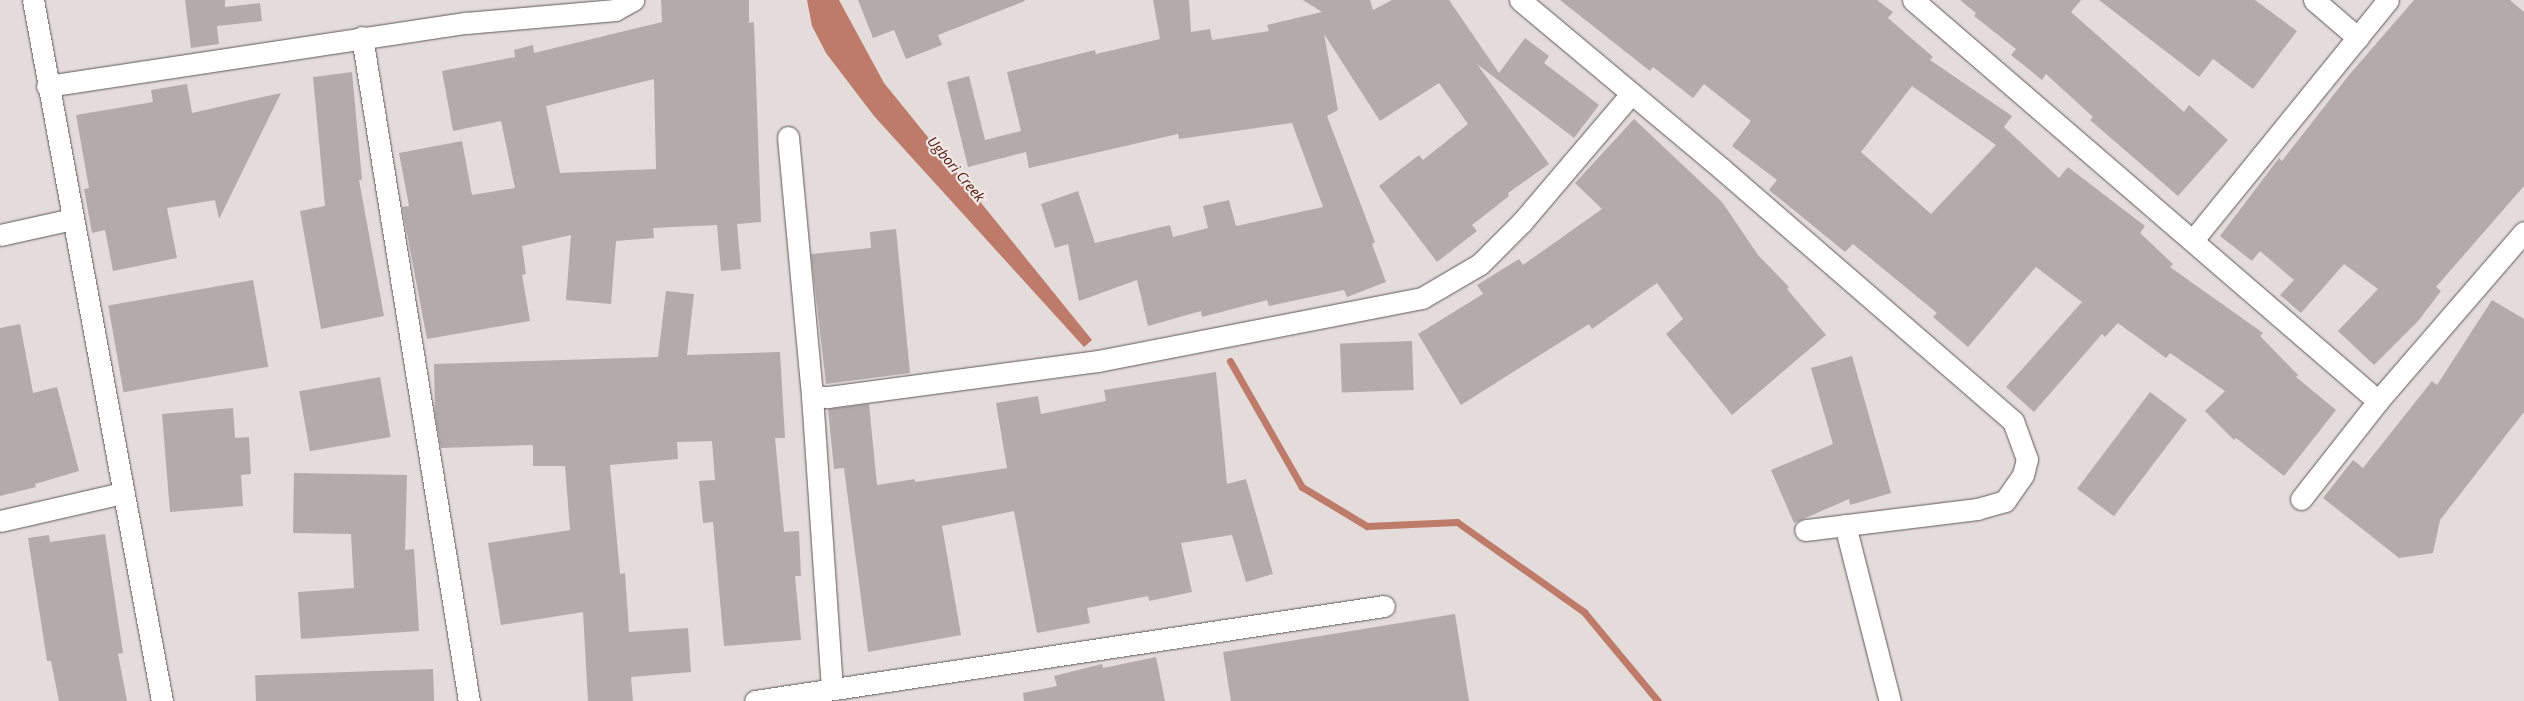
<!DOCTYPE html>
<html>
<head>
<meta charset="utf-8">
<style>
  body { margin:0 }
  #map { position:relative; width:2524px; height:701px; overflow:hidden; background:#e4dcda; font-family:"Open Sans",sans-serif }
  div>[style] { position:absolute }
  .water>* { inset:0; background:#bf7b6a }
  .stream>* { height:7px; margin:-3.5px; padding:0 3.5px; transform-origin:3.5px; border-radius:3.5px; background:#bf7b6a }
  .building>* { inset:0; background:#b2aba9; transform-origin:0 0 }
  .roads { filter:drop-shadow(0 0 1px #5e5856) drop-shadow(0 0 1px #5e5856) }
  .minor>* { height:21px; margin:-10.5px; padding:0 10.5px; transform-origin:10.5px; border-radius:10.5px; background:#fff }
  span { translate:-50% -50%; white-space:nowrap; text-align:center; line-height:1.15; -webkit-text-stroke:4.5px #f1e9e8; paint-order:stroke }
  .water-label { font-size:14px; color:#4e0f02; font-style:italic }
</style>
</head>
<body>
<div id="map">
  <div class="water">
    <div style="clip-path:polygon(807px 0,839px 0,884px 83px,1092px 340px,1084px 347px,874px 116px,826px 53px,812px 26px)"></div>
  </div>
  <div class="stream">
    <div style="left:1230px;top:361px;width:145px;rotate:60.3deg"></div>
    <div style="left:1302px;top:487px;width:76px;rotate:31deg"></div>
    <div style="left:1367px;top:526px;width:90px;rotate:-2.5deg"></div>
    <div style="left:1457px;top:522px;width:156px;rotate:35.3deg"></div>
    <div style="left:1584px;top:612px;width:116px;rotate:50.3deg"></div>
  </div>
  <div class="building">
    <div style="clip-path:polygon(185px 0,225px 0,225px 7px,260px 3px,262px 21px,217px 26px,219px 44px,191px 48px)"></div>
    <div style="clip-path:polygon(evenodd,661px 0,749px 0,749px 23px,754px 22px,761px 222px,737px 224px,741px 269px,721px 271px,717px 225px,653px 228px,654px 238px,616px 241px,611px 304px,566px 300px,571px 235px,522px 246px,526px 274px,522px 275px,530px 321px,427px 339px,402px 207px,409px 206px,399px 153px,462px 141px,472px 195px,515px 188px,501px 121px,453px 131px,442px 71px,515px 57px,514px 50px,533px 45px,534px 53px,662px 22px,661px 0,654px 79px,656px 169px,560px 173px,546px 106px,654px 79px)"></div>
    <div style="clip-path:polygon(858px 0,1024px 0,1025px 1px,938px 35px,942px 45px,906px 59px,894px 30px,873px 38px)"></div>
    <div style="clip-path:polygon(1153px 0,1189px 0,1191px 32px,1210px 29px,1212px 40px,1269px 31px,1267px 25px,1322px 12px,1303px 0,1370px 0,1373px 10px,1392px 0,1449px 0,1499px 73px,1525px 38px,1549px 56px,1544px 63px,1599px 105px,1574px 138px,1477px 64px,1549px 164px,1508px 193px,1509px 196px,1472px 225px,1477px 231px,1437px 262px,1379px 186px,1419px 155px,1423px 160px,1468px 124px,1439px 83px,1380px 121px,1324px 34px,1338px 110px,1327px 116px,1375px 242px,1372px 244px,1386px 282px,1347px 297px,1344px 290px,1269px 306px,1267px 300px,1202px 317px,1201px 311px,1148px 326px,1137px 280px,1079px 301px,1068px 244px,1055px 248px,1041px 204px,1078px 191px,1095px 243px,1170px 225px,1173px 237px,1208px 228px,1203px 206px,1229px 200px,1236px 226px,1323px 207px,1292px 123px,1179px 139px,1178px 134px,1029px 168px,1026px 152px,968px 167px,947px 82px,969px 76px,985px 140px,1021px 131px,1007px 72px,1095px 50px,1096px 54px,1160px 39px)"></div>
    <div style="clip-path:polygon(evenodd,1560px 0,1877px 0,1893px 12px,1888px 18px,1933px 57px,1930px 60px,2012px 116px,2004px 127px,2059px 178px,2068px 167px,2145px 226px,2140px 233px,2173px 264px,2170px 267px,2263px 333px,2260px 336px,2298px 375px,2296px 377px,2336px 410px,2284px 476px,2236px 438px,2234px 440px,2205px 411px,2225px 391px,2170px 353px,2166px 358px,2118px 323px,2105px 337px,2102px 334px,2034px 412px,2006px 387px,2082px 302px,2036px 267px,1968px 347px,1933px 317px,1937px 313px,1853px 244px,1845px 252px,1769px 190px,1777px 180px,1732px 146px,1751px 121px,1704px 84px,1693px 98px,1653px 67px,1650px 71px,1560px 0,1912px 86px,1996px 145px,1931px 214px,1861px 152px,1912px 86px)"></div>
    <div style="clip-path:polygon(1960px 0,2081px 0,2071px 12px,2184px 112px,2189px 105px,2228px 140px,2178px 196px,2090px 120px,2093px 117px,2046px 74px,2042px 80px,2011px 55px,2016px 49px,1974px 16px,1976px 13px)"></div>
    <div style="clip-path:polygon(2099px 0,2255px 0,2297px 31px,2253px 89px,2213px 59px,2199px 77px)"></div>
    <div style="clip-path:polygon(2414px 0,2510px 0,2524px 12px,2524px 186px,2436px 287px,2441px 291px,2419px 320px,2374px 365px,2338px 331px,2378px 289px,2344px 264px,2301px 313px,2280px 295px,2294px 280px,2260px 251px,2252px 261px,2220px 236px,2279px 158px,2282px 161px,2349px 75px)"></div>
    <div style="clip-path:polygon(352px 72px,362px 180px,359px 180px,384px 316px,321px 329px,300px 211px,325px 206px,313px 77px)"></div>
    <div style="clip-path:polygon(187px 84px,192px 113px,281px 93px,219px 219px,215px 200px,167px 208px,177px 258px,113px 271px,105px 230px,92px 233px,84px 189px,89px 188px,76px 115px,153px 102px,151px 90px)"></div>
    <div style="clip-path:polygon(1634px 119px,1722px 202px,1758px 255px,1789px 287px,1787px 289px,1826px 335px,1732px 415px,1666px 334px,1683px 319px,1657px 283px,1592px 329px,1589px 324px,1461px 405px,1418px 334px,1483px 294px,1477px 285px,1519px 259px,1523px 265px,1602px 209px,1575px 183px)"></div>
    <div style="clip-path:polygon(896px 229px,910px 373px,826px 384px,811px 254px,871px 248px,870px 232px)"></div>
    <div style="left:253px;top:280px;width:88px;height:147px;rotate:80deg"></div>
    <div style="clip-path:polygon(666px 291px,694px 294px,687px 355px,780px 352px,785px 438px,775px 438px,784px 532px,799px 531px,801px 576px,795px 576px,801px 640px,724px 646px,713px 522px,703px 523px,699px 481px,715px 480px,712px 441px,677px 442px,678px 459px,610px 465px,620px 574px,625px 573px,629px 632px,688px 628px,691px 672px,631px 677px,633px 701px,588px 701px,583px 612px,501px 625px,488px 543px,570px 530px,565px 466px,533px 466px,533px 445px,441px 448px,435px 414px,434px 364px,658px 357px)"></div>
    <div style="clip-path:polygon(2492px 300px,2524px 319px,2524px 412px,2440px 520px,2433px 553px,2399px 558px,2323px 498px,2353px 460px,2363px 468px,2432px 381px,2437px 385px)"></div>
    <div style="clip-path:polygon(20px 324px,33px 393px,57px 387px,79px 471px,35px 484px,36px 487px,0 496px,0 328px)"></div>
    <div style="left:1412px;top:341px;width:49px;height:72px;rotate:88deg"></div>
    <div style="clip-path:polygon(1852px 356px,1891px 493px,1850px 505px,1849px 499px,1794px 523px,1771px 470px,1833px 444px,1811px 368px)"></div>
    <div style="clip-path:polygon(1216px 372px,1227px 484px,1246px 479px,1273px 574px,1246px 582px,1232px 535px,1181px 543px,1192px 592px,1149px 601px,1148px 596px,1087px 608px,1090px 623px,1037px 633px,1014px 511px,942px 526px,961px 635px,868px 652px,844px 468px,834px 469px,828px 409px,869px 404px,877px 485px,915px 479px,915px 482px,1007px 468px,996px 403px,1038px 396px,1041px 414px,1106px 401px,1104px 390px)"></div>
    <div style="left:380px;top:377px;width:61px;height:82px;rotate:80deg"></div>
    <div style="left:2150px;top:392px;width:46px;height:121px;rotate:37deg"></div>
    <div style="clip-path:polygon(233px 408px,235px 438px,249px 437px,251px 474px,241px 475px,243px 506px,170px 512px,162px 414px)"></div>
    <div style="clip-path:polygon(294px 473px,407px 475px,405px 550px,414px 549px,419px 631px,301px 639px,298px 592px,354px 588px,351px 534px,293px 533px)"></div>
    <div style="clip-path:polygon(105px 534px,123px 653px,118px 654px,127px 701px,59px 701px,51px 661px,47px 661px,28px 538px,49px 535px,50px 542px)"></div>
    <div style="clip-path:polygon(1455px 614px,1469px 701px,1231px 701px,1223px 652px)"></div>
    <div style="clip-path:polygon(1156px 657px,1165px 701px,1024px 701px,1023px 693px,1057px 686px,1054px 676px,1102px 664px,1103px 668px)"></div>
    <div style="left:433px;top:669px;width:32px;height:178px;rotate:88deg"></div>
  </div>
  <div class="roads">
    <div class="minor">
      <div style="left:33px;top:0;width:713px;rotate:79.57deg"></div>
      <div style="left:1520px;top:0;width:263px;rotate:39.9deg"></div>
      <div style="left:1722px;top:169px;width:385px;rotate:40.9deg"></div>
      <div style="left:2013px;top:421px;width:40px;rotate:69.8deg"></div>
      <div style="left:2027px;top:459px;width:16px;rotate:104deg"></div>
      <div style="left:2023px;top:475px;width:32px;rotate:125deg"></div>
      <div style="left:2005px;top:501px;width:29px;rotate:164deg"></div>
      <div style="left:1977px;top:509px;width:173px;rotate:173deg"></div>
      <div style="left:1913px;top:0;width:614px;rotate:40.77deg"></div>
      <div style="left:2314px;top:0;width:58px;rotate:40.8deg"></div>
      <div style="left:362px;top:37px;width:673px;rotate:80.85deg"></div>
      <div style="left:47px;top:86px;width:424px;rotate:-8.6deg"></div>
      <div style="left:466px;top:23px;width:150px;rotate:-5deg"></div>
      <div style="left:615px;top:10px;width:21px;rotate:-29deg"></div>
      <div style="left:788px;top:137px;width:260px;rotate:84.7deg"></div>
      <div style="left:0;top:235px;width:74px;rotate:-12.5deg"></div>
      <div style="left:2193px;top:240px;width:309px;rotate:-50.9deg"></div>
      <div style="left:2301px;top:499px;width:125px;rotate:-51.8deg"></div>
      <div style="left:2378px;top:401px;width:223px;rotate:-49.2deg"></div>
      <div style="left:0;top:521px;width:125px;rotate:-12.9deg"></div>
      <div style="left:1845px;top:525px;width:182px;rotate:75.7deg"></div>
      <div style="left:832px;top:689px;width:294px;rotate:-93.9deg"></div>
      <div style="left:812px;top:396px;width:16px;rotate:4deg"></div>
      <div style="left:828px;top:397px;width:272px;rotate:-7.6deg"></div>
      <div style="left:1098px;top:361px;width:330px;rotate:-11deg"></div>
      <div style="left:1422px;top:298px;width:67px;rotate:-30.4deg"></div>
      <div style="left:1480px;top:264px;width:59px;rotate:-45deg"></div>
      <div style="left:1522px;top:222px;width:168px;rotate:-49.6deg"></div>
      <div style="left:755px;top:701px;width:636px;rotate:-8.59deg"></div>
    </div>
  </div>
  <div class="water-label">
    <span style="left:956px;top:169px;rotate:50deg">Ugbori Creek</span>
  </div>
</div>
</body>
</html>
